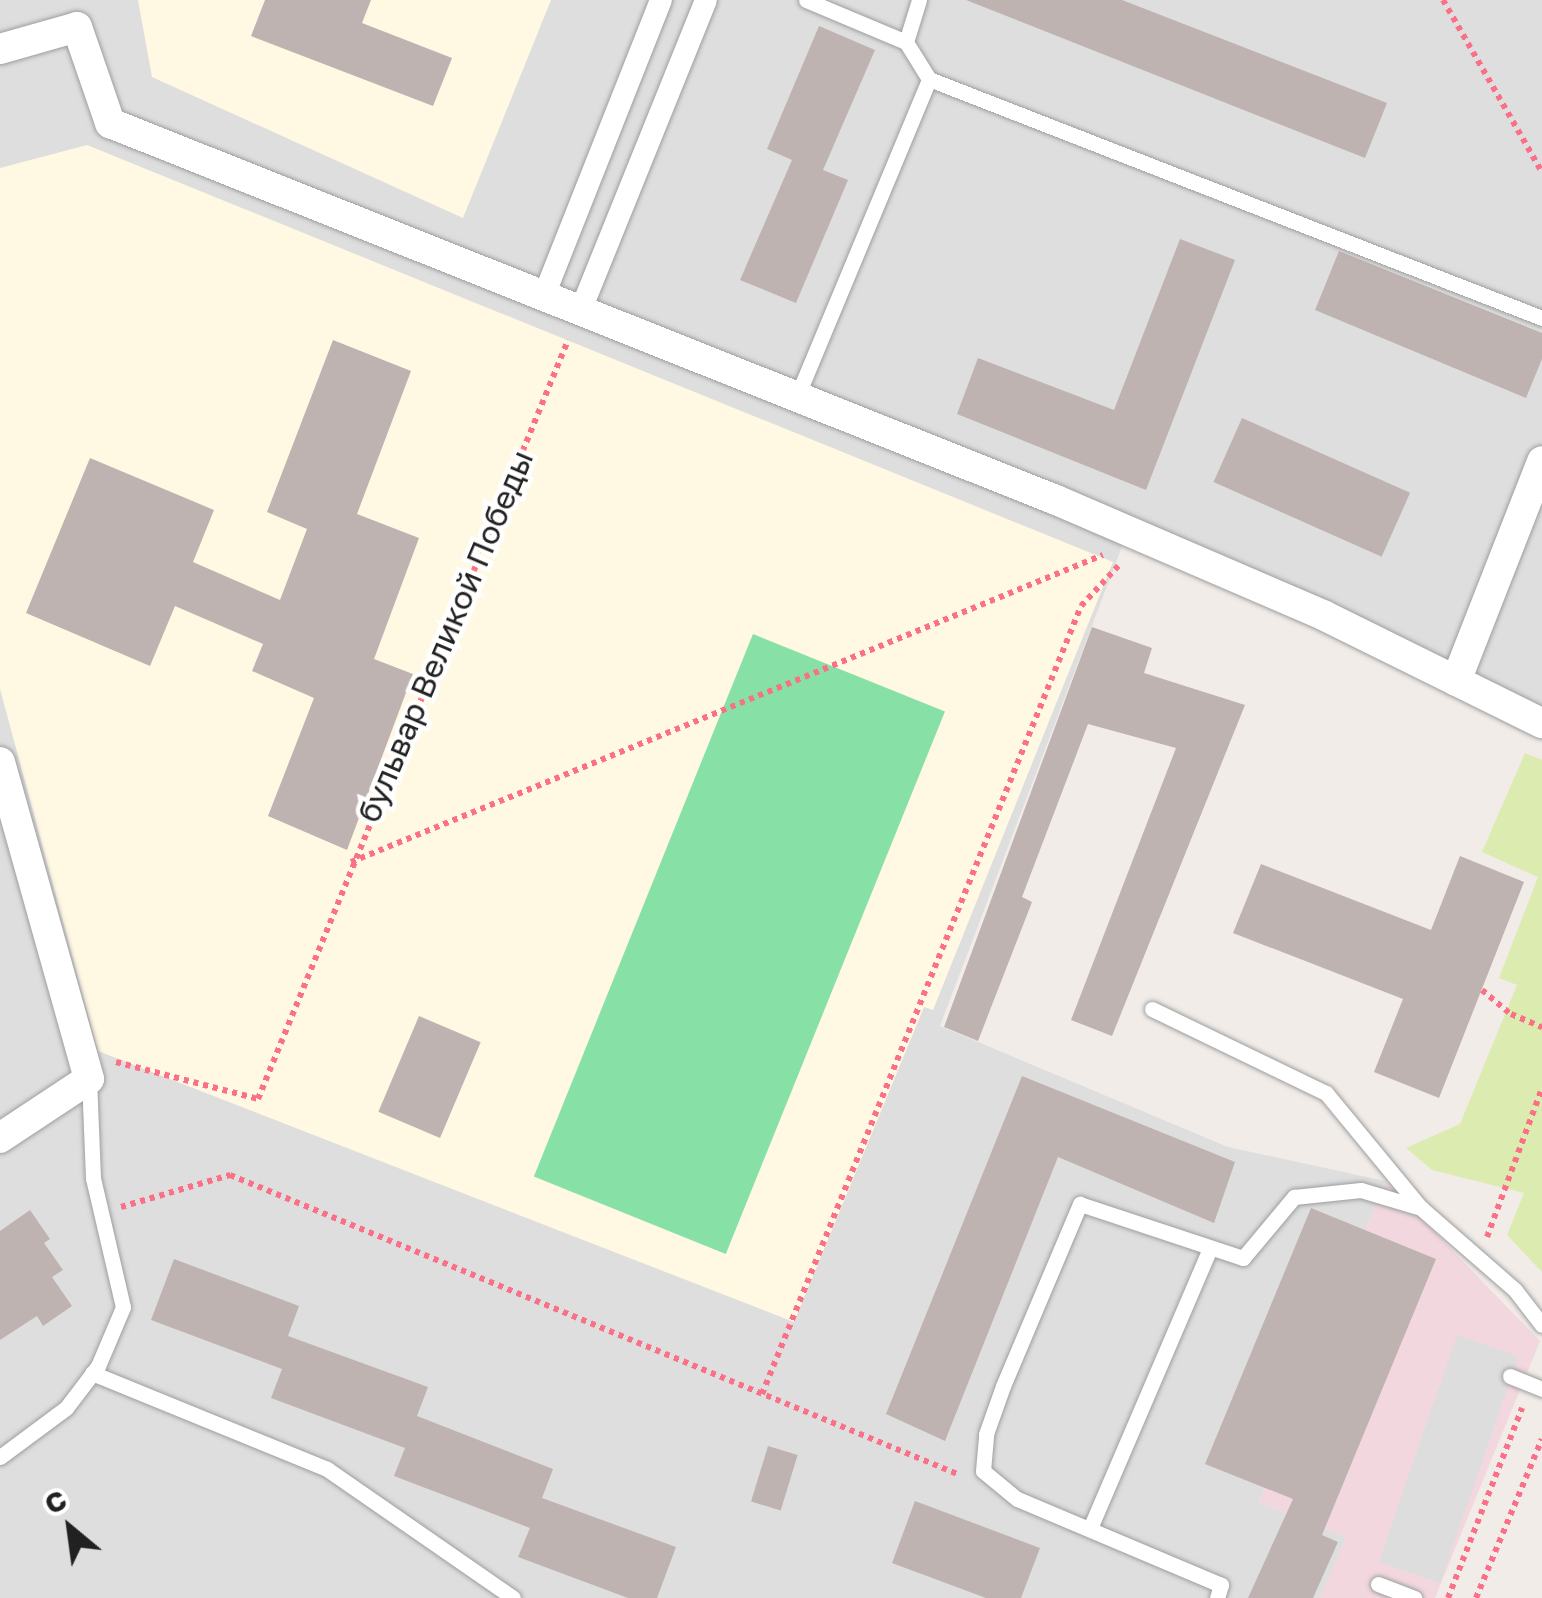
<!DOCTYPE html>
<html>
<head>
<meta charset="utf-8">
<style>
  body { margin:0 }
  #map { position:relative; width:1542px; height:1598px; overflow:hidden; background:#f1ece8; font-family:"Golos Text",sans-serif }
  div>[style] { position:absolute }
  .residential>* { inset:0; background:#dfdede }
  .commercial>* { inset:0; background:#f2d8de }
  .education>* { inset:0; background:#fff8e3 }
  .grass>* { inset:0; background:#dcebaf }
  .pitch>* { inset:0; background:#87e0a5; transform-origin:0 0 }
  .parking>* { inset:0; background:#ddd; transform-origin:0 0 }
  .building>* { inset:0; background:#beb3b1; transform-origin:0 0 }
  .path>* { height:6px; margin-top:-3px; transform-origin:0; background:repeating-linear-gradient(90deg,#fa7087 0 5px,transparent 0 10px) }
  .roads { filter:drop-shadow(0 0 2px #9e9e9e) drop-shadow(0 0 2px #9e9e9e) }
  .service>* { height:15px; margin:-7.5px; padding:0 7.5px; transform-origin:7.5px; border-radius:7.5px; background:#fff }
  .pedestrian>* { height:22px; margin:-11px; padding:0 11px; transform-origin:11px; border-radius:11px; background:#fff }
  .minor>* { height:30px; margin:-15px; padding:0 15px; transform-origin:15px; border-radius:15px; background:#fff }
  span { translate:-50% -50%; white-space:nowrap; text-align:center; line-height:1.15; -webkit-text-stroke:9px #fff; paint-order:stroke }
  .street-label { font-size:32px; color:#212121 }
  .north { position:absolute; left:20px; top:1478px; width:100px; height:100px; -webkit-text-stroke:8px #fff; paint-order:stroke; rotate:331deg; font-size:28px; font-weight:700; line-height:40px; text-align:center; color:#212121 }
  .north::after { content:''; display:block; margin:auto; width:35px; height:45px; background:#212121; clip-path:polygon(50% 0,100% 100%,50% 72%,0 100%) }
</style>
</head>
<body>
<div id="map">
  <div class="residential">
    <div style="clip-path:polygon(0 0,1542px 0,1542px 707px,1131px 523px,940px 1026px,1228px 1147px,1385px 1181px,1259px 1503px,1347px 1537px,1320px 1598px,0 1598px)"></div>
  </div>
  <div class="commercial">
    <div style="clip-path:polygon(1385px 1181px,1540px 1341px,1435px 1598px,1320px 1598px,1346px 1537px,1259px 1503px)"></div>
  </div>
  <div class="education">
    <div style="clip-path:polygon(138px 0,551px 0,463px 218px,152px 77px)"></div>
    <div style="clip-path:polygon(87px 145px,1113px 562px,933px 1010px,924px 1007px,794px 1322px,98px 1051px,0 689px,0 168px)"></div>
  </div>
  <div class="grass">
    <div style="clip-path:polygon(1525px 753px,1542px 760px,1542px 1272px,1507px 1235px,1524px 1193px,1432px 1170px,1406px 1148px,1460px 1124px,1517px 985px,1499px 978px,1538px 877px,1482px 852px)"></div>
  </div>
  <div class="pitch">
    <div style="left:753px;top:634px;width:207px;height:585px;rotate:22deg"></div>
  </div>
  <div class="parking">
    <div style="left:1457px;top:1335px;width:65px;height:240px;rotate:19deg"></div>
  </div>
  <div class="building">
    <div style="clip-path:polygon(265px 0,371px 0,362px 23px,452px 58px,433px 106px,251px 36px)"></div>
    <div style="clip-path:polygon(966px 0,1122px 0,1387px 103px,1365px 158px)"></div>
    <div style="clip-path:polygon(819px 26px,875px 50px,823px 170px,848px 180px,796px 303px,740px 280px,792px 160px,767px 149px)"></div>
    <div style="clip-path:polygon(1180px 239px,1235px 260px,1146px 490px,957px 414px,978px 358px,1114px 410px)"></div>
    <div style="clip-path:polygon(1339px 251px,1542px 333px,1542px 359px,1526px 398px,1315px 310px)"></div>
    <div style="clip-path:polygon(333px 340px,411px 371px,357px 514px,419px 538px,374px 659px,413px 674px,347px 850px,268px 816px,314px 698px,252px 671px,263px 644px,175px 606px,150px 666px,26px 613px,90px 458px,214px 510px,193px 562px,280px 600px,307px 529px,267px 512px)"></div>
    <div style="left:1242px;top:418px;width:184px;height:70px;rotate:24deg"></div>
    <div style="clip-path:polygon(1092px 627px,1152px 648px,1144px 673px,1245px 705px,1112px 1036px,1071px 1020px,1176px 748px,1088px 724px,1022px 897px,1032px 902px,978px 1041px,944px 1027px)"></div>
    <div style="clip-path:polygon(1460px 856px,1524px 882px,1439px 1098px,1374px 1072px,1403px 999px,1233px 933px,1261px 864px,1431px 930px)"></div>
    <div style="left:419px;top:1016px;width:67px;height:104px;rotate:23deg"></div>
    <div style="clip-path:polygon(1022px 1076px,1235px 1162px,1214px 1223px,1058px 1157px,945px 1441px,886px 1414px)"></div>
    <div style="clip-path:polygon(1311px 1208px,1436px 1259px,1322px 1535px,1338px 1542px,1313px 1598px,1248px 1598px,1293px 1499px,1205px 1464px)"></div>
    <div style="clip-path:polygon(30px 1210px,50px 1239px,44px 1243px,63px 1270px,52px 1277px,72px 1306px,43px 1326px,37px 1316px,0 1340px,0 1231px)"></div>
    <div style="clip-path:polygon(174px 1259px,299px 1306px,288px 1336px,428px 1387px,417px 1416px,553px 1469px,542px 1498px,676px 1547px,657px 1598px,628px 1598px,518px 1557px,530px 1528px,394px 1476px,405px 1448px,271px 1398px,282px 1369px,151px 1320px)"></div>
    <div style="left:768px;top:1446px;width:31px;height:58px;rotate:17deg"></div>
    <div style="clip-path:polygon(915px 1501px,1040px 1548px,1021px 1598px,986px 1598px,892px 1563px)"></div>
  </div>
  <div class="path">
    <div style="left:1443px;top:0;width:198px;rotate:60.1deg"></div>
    <div style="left:351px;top:862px;width:812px;rotate:-22.21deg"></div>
    <div style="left:1482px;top:990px;width:38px;rotate:40deg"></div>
    <div style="left:1511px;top:1014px;width:34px;rotate:23deg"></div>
    <div style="left:116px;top:1062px;width:147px;rotate:14.6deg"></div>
    <div style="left:258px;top:1099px;width:820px;rotate:-67.78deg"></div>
    <div style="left:121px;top:1207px;width:114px;rotate:-16.4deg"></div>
    <div style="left:230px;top:1175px;width:789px;rotate:22.34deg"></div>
    <div style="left:1487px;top:1237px;width:159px;rotate:-69.7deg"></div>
    <div style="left:762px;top:1394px;width:850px;rotate:-67.96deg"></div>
    <div style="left:1081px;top:606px;width:59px;rotate:-47.1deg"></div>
    <div style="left:1448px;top:1598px;width:204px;rotate:-68.7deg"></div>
    <div style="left:1476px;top:1598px;width:172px;rotate:-67.5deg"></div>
  </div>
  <div class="roads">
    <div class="service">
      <div style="left:806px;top:0;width:108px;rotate:22.8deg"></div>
      <div style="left:929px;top:79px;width:658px;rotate:21.3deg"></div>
      <div style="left:796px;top:399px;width:347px;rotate:-67.4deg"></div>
      <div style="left:929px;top:79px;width:44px;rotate:-121.9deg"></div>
      <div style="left:906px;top:42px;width:44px;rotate:-72.8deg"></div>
      <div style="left:1152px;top:1009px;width:193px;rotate:25.8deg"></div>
      <div style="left:1326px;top:1093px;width:148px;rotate:50.5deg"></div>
      <div style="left:92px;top:1373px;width:254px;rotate:22.2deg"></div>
      <div style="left:327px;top:1469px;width:226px;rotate:34.7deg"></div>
      <div style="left:1510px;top:1376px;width:35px;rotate:22deg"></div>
      <div style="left:0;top:1457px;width:82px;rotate:-36.6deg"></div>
      <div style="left:66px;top:1408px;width:53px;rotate:-52.7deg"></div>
      <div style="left:98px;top:1366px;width:64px;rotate:-67deg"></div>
      <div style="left:123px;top:1307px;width:132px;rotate:-103.1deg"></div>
      <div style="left:93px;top:1178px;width:99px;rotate:-92.3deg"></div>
      <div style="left:1091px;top:1526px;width:302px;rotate:-66.8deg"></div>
      <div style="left:1378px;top:1584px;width:39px;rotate:21deg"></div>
      <div style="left:1217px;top:1598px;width:14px;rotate:-73deg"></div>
      <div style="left:1221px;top:1585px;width:221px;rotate:-157.1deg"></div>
      <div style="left:1017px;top:1499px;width:44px;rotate:-140.5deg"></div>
      <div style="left:983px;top:1471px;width:37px;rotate:-85deg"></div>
      <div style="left:986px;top:1434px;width:51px;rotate:-70.5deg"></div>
      <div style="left:1003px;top:1386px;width:198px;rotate:-67.1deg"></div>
      <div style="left:1080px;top:1204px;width:172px;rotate:18.3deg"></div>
      <div style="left:1243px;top:1258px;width:80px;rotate:-50.1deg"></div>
      <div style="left:1294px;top:1197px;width:67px;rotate:-6deg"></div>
      <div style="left:1361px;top:1190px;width:63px;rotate:16.7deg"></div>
      <div style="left:1421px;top:1208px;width:125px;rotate:41.1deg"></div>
      <div style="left:1515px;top:1290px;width:44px;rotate:52.4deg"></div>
    </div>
    <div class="pedestrian">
      <div style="left:543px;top:298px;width:321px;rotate:-68.4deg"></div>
      <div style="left:580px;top:312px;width:336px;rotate:-68deg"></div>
    </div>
    <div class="minor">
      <div style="left:0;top:49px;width:80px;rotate:-15.9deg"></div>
      <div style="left:77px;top:27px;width:102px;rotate:71deg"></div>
      <div style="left:110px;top:123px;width:1018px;rotate:21.73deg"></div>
      <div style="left:1056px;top:500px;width:291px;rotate:23.3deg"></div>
      <div style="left:1323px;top:615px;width:244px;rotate:26.3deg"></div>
      <div style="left:1456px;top:681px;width:236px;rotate:-68.6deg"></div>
      <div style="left:0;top:762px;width:329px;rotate:74.3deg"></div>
      <div style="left:89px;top:1079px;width:107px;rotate:146.5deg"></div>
    </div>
  </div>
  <div class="street-label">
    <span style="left:445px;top:636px;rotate:-67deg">бульвар Великой Победы</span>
  </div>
  <div class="north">С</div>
</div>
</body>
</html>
